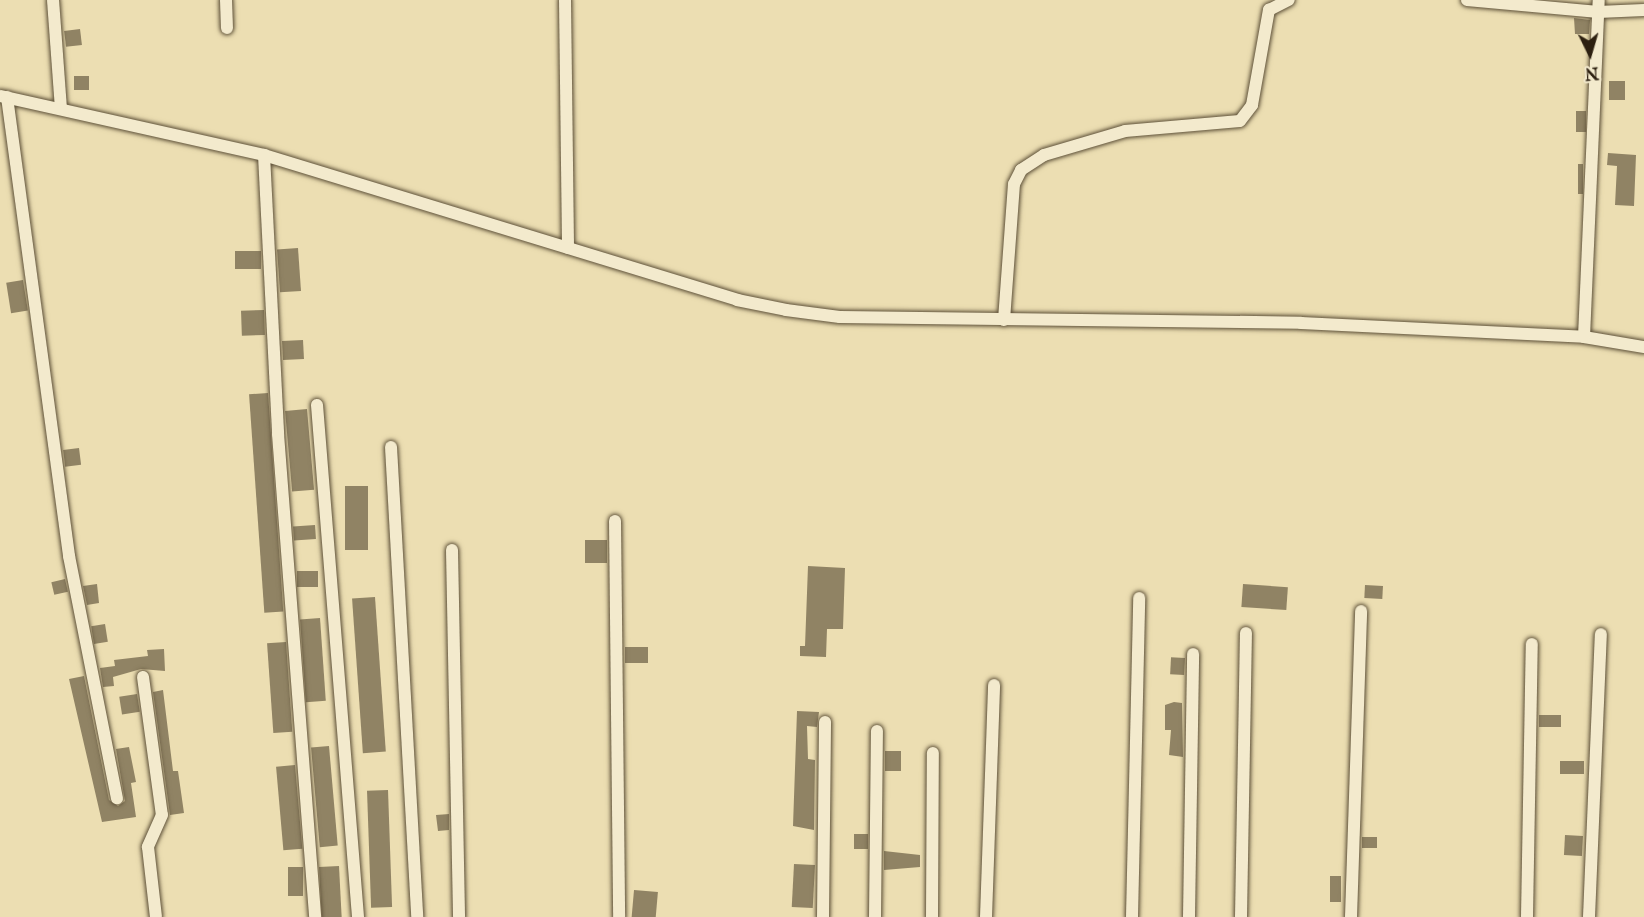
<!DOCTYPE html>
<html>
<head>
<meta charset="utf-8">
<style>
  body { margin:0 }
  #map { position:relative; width:1644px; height:917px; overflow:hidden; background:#ecdeb2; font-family:"IM FELL English",serif }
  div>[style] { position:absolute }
  .building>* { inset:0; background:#908364; transform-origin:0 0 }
  .roads { filter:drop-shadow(0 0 2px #5d5038) drop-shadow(0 0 2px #5d5038) }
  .street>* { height:12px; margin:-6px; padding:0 6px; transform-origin:6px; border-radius:6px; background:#f3eacd }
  span { translate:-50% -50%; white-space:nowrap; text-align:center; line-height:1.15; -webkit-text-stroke:6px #f3eacd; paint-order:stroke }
  .north { position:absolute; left:1560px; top:24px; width:60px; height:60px; -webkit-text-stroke:4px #f3eacd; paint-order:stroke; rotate:175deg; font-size:16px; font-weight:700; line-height:24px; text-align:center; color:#2d2010 }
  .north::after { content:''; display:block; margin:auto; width:21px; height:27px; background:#2d2010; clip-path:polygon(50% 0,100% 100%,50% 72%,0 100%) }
</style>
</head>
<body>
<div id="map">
  <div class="building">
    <div style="clip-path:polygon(1574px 18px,1590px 20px,1589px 34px,1575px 34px)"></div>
    <div style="left:80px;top:29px;width:16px;height:16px;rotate:83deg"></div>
    <div style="left:89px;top:76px;width:14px;height:15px;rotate:90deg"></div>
    <div style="left:1609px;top:81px;width:16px;height:19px"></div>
    <div style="left:1576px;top:111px;width:10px;height:21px"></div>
    <div style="clip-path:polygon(1608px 153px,1636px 155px,1634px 206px,1615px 205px,1617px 166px,1607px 165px)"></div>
    <div style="left:1578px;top:164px;width:5px;height:30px"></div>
    <div style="left:298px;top:248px;width:43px;height:21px;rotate:86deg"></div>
    <div style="left:261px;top:251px;width:18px;height:26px;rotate:90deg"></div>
    <div style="left:23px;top:280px;width:31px;height:17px;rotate:81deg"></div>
    <div style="left:264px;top:310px;width:25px;height:23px;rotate:88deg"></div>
    <div style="left:303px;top:340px;width:19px;height:21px;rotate:87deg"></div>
    <div style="left:268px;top:393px;width:219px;height:19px;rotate:86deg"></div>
    <div style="left:307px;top:409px;width:81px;height:22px;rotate:85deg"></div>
    <div style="left:79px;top:448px;width:17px;height:16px;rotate:83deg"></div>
    <div style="left:345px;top:486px;width:23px;height:64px"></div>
    <div style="left:315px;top:525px;width:14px;height:22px;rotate:86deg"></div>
    <div style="left:585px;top:540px;width:22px;height:23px"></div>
    <div style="clip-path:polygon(808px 566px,845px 568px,843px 629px,827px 629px,826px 657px,800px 656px,800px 646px,805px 646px)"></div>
    <div style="left:318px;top:571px;width:16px;height:21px;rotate:90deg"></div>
    <div style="left:65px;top:579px;width:13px;height:14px;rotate:77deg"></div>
    <div style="clip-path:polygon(97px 584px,99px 603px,87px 605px,83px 586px)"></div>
    <div style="left:1243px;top:584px;width:45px;height:23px;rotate:4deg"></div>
    <div style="left:1365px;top:585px;width:18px;height:13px;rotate:3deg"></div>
    <div style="left:375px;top:597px;width:155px;height:23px;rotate:86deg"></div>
    <div style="left:320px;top:618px;width:83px;height:20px;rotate:86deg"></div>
    <div style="left:105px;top:624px;width:18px;height:14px;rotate:81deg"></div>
    <div style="left:286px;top:642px;width:90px;height:19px;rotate:86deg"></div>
    <div style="left:648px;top:647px;width:16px;height:23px;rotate:90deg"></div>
    <div style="clip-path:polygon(164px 649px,165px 671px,141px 669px,113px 677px,114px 686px,103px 687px,100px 668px,115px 666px,114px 660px,148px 656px,147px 650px)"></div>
    <div style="left:1185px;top:658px;width:17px;height:14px;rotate:93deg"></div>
    <div style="clip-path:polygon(84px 676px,109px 800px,118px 806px,125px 801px,116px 749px,129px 747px,136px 782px,131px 783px,136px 817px,102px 822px,69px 679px)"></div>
    <div style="clip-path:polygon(163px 690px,173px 771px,178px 771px,184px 813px,170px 815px,153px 692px)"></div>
    <div style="left:137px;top:694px;width:18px;height:18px;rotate:81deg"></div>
    <div style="clip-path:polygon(1174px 702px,1182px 703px,1183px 757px,1169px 755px,1171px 730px,1165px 730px,1165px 705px)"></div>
    <div style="clip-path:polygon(797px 711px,819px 712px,817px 727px,807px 726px,808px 759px,815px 760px,814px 830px,793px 826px)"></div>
    <div style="left:1539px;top:715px;width:22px;height:12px"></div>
    <div style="left:329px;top:746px;width:100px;height:18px;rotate:85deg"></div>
    <div style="left:885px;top:751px;width:16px;height:20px"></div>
    <div style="left:1560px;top:761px;width:24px;height:13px"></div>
    <div style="left:295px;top:765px;width:84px;height:19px;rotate:85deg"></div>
    <div style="left:388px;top:790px;width:117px;height:21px;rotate:88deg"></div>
    <div style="clip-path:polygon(449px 814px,449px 830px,438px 831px,436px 815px)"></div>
    <div style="left:854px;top:834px;width:14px;height:15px"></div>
    <div style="left:1565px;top:835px;width:18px;height:20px;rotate:3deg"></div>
    <div style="left:1362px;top:837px;width:15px;height:11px"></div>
    <div style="clip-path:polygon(884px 851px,920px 855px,920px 867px,884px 870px)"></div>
    <div style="left:794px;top:864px;width:21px;height:43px;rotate:3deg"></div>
    <div style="left:339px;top:866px;width:51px;height:20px;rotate:87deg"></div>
    <div style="left:288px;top:867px;width:15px;height:29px"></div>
    <div style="left:1341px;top:876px;width:26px;height:11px;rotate:90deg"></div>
    <div style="left:634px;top:890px;width:24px;height:27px;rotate:5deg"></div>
  </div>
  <div class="roads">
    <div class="street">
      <div style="left:53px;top:0;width:109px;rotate:85.8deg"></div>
      <div style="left:226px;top:0;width:28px;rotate:88deg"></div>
      <div style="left:565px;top:0;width:248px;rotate:89.3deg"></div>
      <div style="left:1467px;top:0;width:132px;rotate:5.2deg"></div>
      <div style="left:1598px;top:12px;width:46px;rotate:-2.5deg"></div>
      <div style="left:0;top:96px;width:271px;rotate:12.6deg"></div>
      <div style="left:264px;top:155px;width:495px;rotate:17deg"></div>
      <div style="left:737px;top:300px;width:50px;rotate:11.5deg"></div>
      <div style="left:786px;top:310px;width:54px;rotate:7.4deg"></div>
      <div style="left:840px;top:317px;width:461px;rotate:0.7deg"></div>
      <div style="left:1301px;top:323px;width:283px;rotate:2.8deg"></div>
      <div style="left:1584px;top:337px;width:61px;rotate:9.5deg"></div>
      <div style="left:7px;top:97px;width:463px;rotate:82.3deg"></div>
      <div style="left:69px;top:556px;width:247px;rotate:78.8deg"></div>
      <div style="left:264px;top:155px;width:279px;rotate:87.1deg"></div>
      <div style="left:278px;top:434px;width:484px;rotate:85.6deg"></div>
      <div style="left:1004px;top:320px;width:136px;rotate:-85.8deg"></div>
      <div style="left:1014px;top:184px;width:16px;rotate:-63deg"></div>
      <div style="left:1021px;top:170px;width:27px;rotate:-33deg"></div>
      <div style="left:1044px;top:155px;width:84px;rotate:-16.5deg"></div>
      <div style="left:1125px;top:131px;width:115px;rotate:-5deg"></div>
      <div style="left:1240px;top:121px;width:20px;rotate:-53deg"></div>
      <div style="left:1252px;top:105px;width:97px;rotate:-79.9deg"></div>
      <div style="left:1269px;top:10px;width:22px;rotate:-27deg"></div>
      <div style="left:1584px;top:337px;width:337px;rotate:-87.5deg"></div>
      <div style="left:317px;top:405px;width:514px;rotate:85.42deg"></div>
      <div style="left:391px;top:447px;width:471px;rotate:86.8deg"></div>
      <div style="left:615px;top:521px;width:396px;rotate:89.4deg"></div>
      <div style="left:452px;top:550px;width:367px;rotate:88.9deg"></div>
      <div style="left:143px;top:677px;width:139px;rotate:82.2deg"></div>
      <div style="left:162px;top:815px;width:35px;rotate:114deg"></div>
      <div style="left:148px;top:847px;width:70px;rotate:83.5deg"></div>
      <div style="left:823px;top:917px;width:195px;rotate:-89.4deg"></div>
      <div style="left:875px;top:917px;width:186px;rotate:-89.4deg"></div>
      <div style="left:932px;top:917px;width:164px;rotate:-89.7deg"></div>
      <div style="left:986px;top:917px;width:232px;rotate:-88deg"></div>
      <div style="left:1132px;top:917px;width:319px;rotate:-88.7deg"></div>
      <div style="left:1189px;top:917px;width:263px;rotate:-89.1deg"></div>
      <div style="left:1241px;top:917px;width:284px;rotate:-89deg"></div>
      <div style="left:1351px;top:917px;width:306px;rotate:-88.1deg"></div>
      <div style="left:1527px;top:917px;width:273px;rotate:-89deg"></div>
      <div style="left:1589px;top:917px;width:283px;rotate:-87.6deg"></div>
    </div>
  </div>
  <div class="north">N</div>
</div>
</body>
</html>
